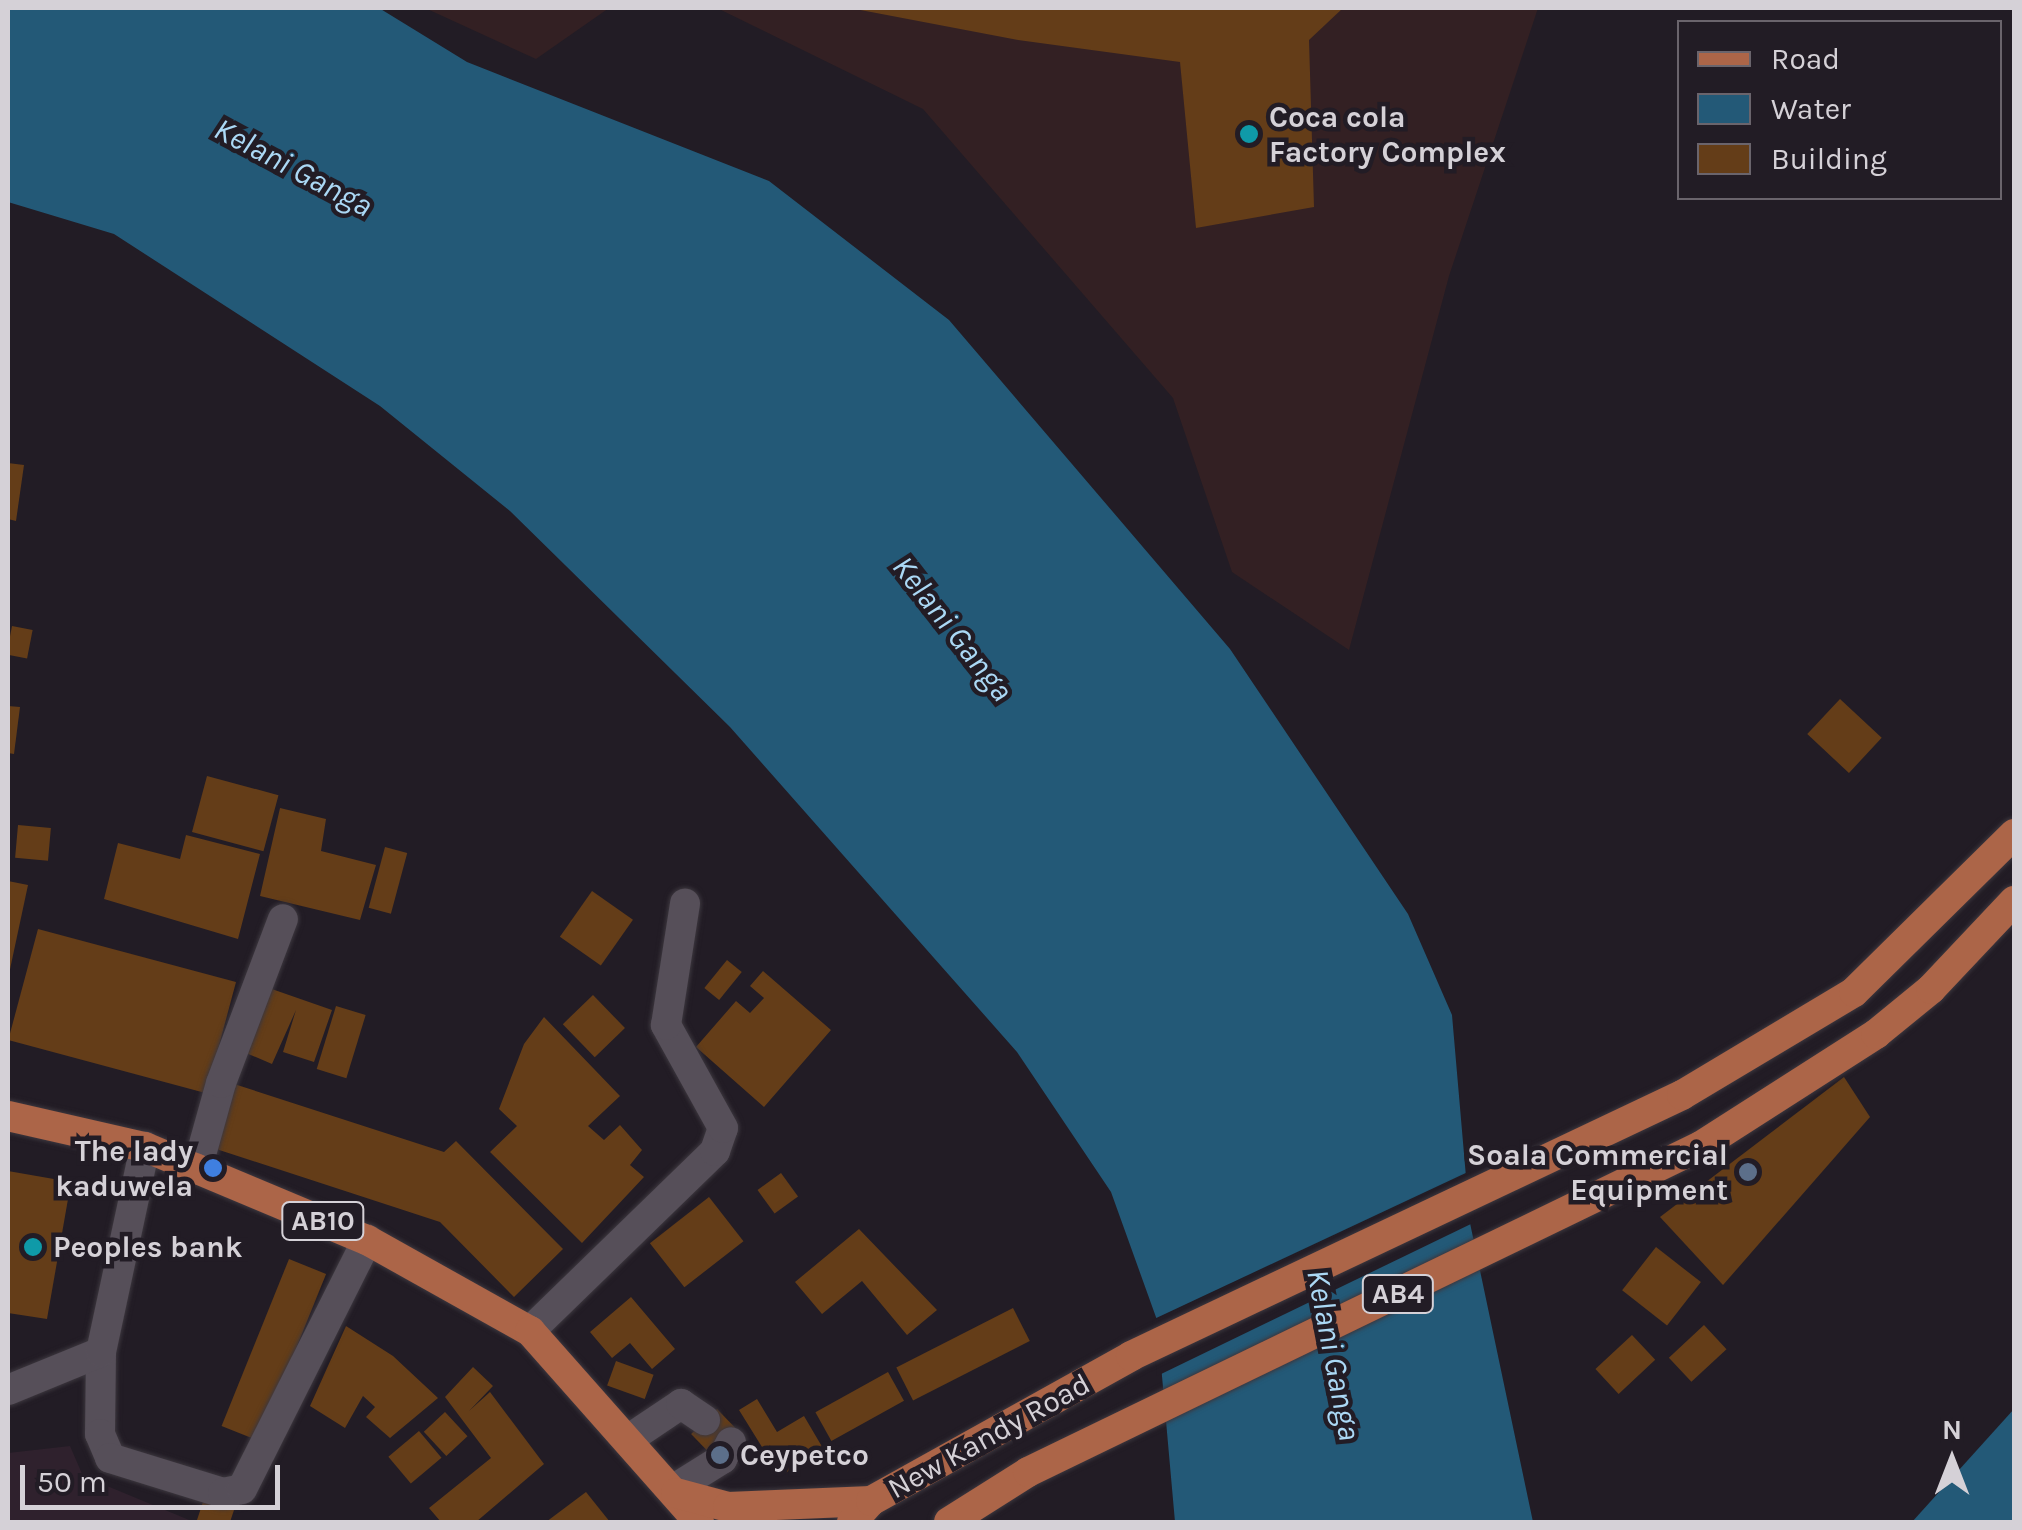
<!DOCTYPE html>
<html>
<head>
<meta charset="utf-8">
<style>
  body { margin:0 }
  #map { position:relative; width:2022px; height:1530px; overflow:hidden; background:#221c25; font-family:Karla,sans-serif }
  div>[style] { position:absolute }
  .industrial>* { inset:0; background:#332023 }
  .education>* { inset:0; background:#2f212d }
  .water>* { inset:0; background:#235977 }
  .pier>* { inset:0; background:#221c25 }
  .building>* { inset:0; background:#643d18; transform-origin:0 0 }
  .roads { filter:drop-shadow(0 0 2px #3c373e) drop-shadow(0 0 2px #3c373e) }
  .minor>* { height:30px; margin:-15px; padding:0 15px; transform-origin:15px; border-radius:15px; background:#564f59 }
  .major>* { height:30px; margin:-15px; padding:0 15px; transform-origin:15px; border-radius:15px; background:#ac6548 }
  .dots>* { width:28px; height:28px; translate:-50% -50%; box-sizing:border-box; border:5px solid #221c25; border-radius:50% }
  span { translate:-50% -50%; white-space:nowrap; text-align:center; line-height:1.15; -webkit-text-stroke:9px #221c25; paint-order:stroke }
  .shield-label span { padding:2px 8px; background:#221c25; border:2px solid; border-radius:8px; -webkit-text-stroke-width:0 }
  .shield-label { font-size:28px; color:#d5d1d7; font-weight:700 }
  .poi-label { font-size:30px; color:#d5d1d7; font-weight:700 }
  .left { translate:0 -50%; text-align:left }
  .right { translate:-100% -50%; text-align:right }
  .street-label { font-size:30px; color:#d5d1d7 }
  .water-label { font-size:32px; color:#abd8f5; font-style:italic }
  .frame { position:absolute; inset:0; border:10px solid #d5d1d7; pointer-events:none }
  .legend { position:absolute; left:1677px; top:20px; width:325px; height:180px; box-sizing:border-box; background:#221c25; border:2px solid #6a646c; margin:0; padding:12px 18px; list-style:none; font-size:30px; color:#d5d1d7 }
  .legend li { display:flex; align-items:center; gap:20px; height:50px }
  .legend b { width:50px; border:2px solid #6a646c }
  .north { position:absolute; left:1902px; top:1410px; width:100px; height:100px; -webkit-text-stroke:8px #221c25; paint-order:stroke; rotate:0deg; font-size:28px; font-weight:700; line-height:40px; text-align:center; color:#d5d1d7 }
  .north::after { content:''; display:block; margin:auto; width:35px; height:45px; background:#d5d1d7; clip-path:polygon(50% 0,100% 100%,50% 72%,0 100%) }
  .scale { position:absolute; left:20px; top:1465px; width:260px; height:45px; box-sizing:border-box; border:5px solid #d5d1d7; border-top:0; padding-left:12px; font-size:30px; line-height:35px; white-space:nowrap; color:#d5d1d7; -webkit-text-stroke:8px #221c25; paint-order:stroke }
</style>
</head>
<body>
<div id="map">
  <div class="industrial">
    <div style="clip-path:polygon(425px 8px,609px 8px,536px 59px)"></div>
    <div style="clip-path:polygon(717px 8px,1538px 8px,1449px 276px,1349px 650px,1232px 572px,1173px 398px,923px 109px)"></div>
  </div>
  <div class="education">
    <div style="clip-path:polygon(70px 1446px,83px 1476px,194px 1522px,8px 1522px,8px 1453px)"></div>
  </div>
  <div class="water">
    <div style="clip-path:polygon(8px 8px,379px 8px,467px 62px,769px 181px,949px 320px,1230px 649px,1408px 914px,1452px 1015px,1470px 1223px,1533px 1522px,1175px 1522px,1157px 1320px,1111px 1192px,1017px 1052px,730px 727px,510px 511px,380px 406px,114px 234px,8px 202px)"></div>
    <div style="clip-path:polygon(2014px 1409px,2014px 1522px,1912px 1522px)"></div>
  </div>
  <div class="pier">
    <div style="clip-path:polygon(1470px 1171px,1475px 1222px,1157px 1376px,1152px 1320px)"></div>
  </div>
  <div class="building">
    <div style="clip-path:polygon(850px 8px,1343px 8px,1309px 40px,1314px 207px,1196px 228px,1180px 62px,1018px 40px)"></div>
    <div style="clip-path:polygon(8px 463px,24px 465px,16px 521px,8px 519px)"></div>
    <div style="left:12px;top:626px;width:21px;height:29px;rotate:11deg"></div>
    <div style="left:1840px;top:699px;width:57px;height:48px;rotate:43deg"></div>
    <div style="clip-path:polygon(8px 706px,20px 707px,14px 754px,8px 753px)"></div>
    <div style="left:207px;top:776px;width:74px;height:58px;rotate:15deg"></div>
    <div style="clip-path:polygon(280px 808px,326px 819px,321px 851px,376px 865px,360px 920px,260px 896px)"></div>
    <div style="left:18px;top:825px;width:33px;height:33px;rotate:5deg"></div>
    <div style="clip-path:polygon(186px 835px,260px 854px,238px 939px,104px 899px,118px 843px,180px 859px)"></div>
    <div style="left:385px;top:847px;width:23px;height:63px;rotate:15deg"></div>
    <div style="clip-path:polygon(8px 881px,28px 885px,9px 974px,8px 974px)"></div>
    <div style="left:592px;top:891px;width:50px;height:56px;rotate:35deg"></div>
    <div style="left:38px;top:929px;width:205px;height:115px;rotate:15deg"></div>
    <div style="left:727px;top:960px;width:19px;height:36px;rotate:39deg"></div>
    <div style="clip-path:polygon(763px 971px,831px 1030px,764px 1107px,696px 1047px,736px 1001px,750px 1013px,764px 998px,750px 986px)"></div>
    <div style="clip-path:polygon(266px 987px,332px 1010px,314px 1062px,283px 1052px,296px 1010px,272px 1064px,239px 1050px)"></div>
    <div style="left:593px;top:995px;width:46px;height:42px;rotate:46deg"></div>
    <div style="left:336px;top:1006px;width:31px;height:66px;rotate:17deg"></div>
    <div style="clip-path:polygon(544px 1017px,620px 1096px,588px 1126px,604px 1140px,620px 1125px,642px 1150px,630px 1165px,644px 1177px,582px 1243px,490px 1152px,517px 1126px,499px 1109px,524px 1044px)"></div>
    <div style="clip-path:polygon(1844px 1077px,1870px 1117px,1723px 1285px,1660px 1217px)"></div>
    <div style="clip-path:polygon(231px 1083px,444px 1152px,456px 1141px,563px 1249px,514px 1297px,440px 1222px,210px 1147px)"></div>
    <div style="clip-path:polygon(8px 1171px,71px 1182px,47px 1319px,8px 1313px)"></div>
    <div style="left:781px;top:1173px;width:29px;height:29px;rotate:54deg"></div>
    <div style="left:709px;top:1197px;width:56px;height:75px;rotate:52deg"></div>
    <div style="clip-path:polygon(859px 1229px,937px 1310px,907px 1335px,862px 1281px,822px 1314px,795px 1282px)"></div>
    <div style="left:1656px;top:1247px;width:57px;height:55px;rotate:38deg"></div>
    <div style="left:289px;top:1259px;width:40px;height:180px;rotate:22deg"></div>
    <div style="clip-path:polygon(631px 1297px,675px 1349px,652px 1369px,630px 1343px,612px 1358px,590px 1332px)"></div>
    <div style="left:1013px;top:1308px;width:37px;height:131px;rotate:63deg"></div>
    <div style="left:1704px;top:1325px;width:33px;height:48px;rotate:47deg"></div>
    <div style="clip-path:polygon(346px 1326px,393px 1356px,438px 1398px,390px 1438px,366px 1417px,375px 1407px,363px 1396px,345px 1428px,310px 1406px)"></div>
    <div style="left:1632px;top:1335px;width:34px;height:50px;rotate:47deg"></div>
    <div style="left:616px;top:1361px;width:40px;height:26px;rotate:20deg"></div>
    <div style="clip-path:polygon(473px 1367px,493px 1386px,469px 1411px,490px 1392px,544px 1464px,476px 1522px,441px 1522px,429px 1508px,491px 1458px,445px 1397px)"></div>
    <div style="left:888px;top:1372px;width:33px;height:83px;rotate:61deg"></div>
    <div style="clip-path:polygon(757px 1399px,777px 1432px,804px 1416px,824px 1450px,780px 1476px,739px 1410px)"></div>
    <div style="left:717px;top:1409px;width:33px;height:36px;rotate:46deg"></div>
    <div style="left:445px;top:1412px;width:33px;height:29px;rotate:47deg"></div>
    <div style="left:419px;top:1431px;width:35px;height:40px;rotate:50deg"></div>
    <div style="clip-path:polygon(586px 1492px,610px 1522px,546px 1522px)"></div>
    <div style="clip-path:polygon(204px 1499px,234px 1510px,230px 1522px,197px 1520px)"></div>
  </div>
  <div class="roads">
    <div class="minor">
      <div style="left:197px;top:1169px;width:89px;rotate:-74.4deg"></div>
      <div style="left:221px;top:1083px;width:175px;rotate:-69.3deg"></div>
      <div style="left:530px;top:1331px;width:258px;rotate:-44.2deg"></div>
      <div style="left:715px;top:1151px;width:24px;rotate:-71deg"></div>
      <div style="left:723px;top:1128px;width:118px;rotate:-119deg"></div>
      <div style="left:666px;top:1025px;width:123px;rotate:-81.1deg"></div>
      <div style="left:101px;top:1352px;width:82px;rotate:90.7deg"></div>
      <div style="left:100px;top:1434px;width:26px;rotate:67deg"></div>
      <div style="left:110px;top:1458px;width:118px;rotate:17.2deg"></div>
      <div style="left:223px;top:1493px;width:19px;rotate:-12deg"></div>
      <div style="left:242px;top:1489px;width:279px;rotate:-63.3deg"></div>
      <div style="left:8px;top:1390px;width:100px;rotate:-22.2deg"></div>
      <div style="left:101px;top:1352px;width:210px;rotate:-77.9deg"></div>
      <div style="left:629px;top:1439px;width:63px;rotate:-33.9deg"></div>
      <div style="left:681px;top:1404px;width:29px;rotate:34deg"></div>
      <div style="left:674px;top:1489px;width:57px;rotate:-32deg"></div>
      <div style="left:722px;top:1459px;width:19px;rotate:-62deg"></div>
    </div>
    <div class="major">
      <div style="left:8px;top:1116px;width:140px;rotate:12.8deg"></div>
      <div style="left:145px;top:1147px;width:56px;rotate:22.9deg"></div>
      <div style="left:197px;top:1169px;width:184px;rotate:22.7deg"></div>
      <div style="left:367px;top:1240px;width:187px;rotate:29.2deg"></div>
      <div style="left:530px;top:1331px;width:255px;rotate:48.5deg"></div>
      <div style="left:676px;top:1493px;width:54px;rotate:15.1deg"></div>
      <div style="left:728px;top:1507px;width:143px;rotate:-2.4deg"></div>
      <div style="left:852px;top:1522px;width:28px;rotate:-48deg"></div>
      <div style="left:871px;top:1501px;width:298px;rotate:-29.1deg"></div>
      <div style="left:1131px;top:1356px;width:610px;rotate:-25.35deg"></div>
      <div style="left:1682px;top:1095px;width:200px;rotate:-30.9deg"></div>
      <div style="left:1854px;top:992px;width:225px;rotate:-44.6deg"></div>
      <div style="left:949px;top:1522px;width:93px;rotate:-32.3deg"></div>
      <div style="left:1028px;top:1472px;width:748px;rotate:-25.85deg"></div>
      <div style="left:1701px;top:1146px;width:208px;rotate:-32.6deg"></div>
      <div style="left:1876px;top:1034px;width:71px;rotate:-39.3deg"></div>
      <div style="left:1931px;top:989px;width:121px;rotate:-46.7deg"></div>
    </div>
  </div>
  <div class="dots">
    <div style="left:1249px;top:134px;background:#0f9aa8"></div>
    <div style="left:213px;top:1168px;background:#3f7fe0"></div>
    <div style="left:1748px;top:1172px;background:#5c6f8a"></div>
    <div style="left:33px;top:1247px;background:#0f9aa8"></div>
    <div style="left:720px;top:1455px;background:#5c6f8a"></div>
  </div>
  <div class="shield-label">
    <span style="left:323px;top:1221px">AB10</span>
    <span style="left:1398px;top:1294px">AB4</span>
  </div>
  <div class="poi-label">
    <span class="left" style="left:1269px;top:134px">Coca cola<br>Factory Complex</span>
    <span class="right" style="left:193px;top:1168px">The lady<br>kaduwela</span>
    <span class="right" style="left:1728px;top:1172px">Soala Commercial<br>Equipment</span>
    <span class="left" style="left:53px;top:1247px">Peoples bank</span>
    <span class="left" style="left:740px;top:1455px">Ceypetco</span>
  </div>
  <div class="street-label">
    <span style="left:989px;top:1436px;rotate:-29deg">New Kandy Road</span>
  </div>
  <div class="water-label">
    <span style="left:293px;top:168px;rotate:28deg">Kelani Ganga</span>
    <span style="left:952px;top:629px;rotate:52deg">Kelani Ganga</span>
    <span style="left:1333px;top:1355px;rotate:79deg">Kelani Ganga</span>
  </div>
  <div class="frame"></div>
  <ul class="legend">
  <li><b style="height:12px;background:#ac6548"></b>Road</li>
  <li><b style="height:28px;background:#235977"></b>Water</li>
  <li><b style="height:28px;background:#643d18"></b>Building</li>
  </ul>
  <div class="north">N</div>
  <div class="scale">50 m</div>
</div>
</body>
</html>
